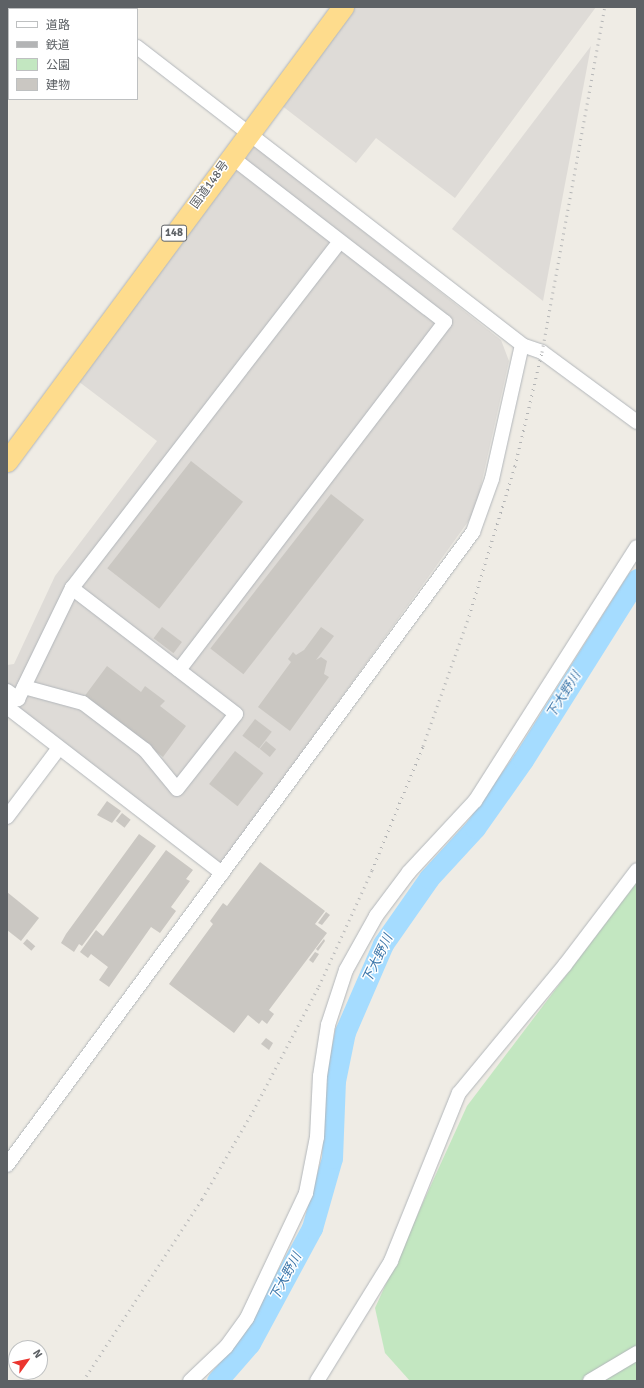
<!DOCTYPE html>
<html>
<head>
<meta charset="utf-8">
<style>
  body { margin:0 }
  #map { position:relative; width:644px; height:1388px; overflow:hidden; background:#efece5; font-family:Signika,"Noto Sans JP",sans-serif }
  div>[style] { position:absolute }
  .industrial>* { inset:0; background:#dedbd7 }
  .green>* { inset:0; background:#c3e7c1 }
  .stream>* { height:3.5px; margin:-1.75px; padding:0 1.75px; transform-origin:1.75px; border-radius:1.75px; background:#a5dcff }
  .river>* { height:21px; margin:-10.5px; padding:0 10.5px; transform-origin:10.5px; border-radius:10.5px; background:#a5dcff }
  .building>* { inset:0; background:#cac7c2; transform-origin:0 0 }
  .roads { filter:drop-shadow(0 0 1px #b2b6ba) drop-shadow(0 0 1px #b2b6ba) }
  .minor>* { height:14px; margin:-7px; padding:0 7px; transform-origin:7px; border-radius:7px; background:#fff }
  .highway>* { height:21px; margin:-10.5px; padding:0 10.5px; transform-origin:10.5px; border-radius:10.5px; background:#fedc8d }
  .rail>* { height:3px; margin-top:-1.5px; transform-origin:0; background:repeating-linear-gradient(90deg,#b3b4b5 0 1px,transparent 0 6px) }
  span { translate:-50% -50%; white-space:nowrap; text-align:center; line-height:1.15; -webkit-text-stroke:3px #fff; paint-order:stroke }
  .shield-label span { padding:1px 3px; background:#fff; border:1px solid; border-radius:3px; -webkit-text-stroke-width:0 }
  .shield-label { font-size:11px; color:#5d6165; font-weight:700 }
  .street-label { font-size:12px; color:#5d6165 }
  .water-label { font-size:13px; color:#3d77aa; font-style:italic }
  .frame { position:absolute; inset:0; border:8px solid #5d6165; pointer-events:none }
  .legend { position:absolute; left:8px; top:8px; width:130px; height:92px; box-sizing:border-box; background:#fff; border:1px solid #bec0c1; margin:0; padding:5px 7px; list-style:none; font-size:12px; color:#5d6165 }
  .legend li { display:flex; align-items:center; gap:8px; height:20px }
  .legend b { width:20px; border:1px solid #bec0c1 }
  .north { position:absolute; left:8px; top:1340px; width:40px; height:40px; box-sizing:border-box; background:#fff; border:1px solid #bec0c1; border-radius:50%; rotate:57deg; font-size:11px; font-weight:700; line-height:16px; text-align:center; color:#5d6165 }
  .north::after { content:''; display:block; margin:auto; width:14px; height:18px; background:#eb352f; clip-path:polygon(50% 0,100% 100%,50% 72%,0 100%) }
</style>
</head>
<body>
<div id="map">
  <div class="industrial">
    <div style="clip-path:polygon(353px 7px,596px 7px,455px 198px,376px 138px,356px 163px,281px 105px)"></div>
    <div style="clip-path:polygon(591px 46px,543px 301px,452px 229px)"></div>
    <div style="clip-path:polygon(248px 140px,501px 340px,509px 361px,475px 512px,221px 865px,7px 703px,7px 665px,14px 664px,55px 576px,157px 441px,78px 381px)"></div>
  </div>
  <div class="green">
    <div style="clip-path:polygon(637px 882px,637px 1381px,410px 1381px,385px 1353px,375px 1308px,467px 1106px)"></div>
  </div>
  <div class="stream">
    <div style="left:15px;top:9px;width:4px;rotate:-34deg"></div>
    <div style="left:7px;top:14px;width:2px;rotate:-27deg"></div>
  </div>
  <div class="river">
    <div style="left:217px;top:1381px;width:50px;rotate:-49deg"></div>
    <div style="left:250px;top:1343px;width:131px;rotate:-61.7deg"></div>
    <div style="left:312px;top:1228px;width:73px;rotate:-74.1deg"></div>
    <div style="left:332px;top:1158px;width:77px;rotate:-87.8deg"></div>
    <div style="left:335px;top:1081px;width:50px;rotate:-78.5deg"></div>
    <div style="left:345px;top:1032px;width:96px;rotate:-66.6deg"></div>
    <div style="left:383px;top:944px;width:80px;rotate:-55.1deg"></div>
    <div style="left:429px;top:878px;width:68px;rotate:-47.4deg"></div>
    <div style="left:475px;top:828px;width:83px;rotate:-54.8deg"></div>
    <div style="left:523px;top:760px;width:214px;rotate:-57.8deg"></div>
  </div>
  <div class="building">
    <div style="left:191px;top:461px;width:66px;height:136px;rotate:38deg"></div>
    <div style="left:331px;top:494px;width:42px;height:196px;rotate:38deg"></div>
    <div style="left:162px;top:627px;width:25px;height:14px;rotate:37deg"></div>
    <div style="clip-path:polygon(321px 627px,334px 636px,316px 660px,321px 657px,327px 661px,324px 674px,329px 677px,290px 731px,258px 707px,291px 662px,288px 659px,293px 652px,296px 655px,304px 650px)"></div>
    <div style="clip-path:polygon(107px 666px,141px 692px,145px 686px,165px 701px,160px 706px,186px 726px,163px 757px,84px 697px)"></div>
    <div style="left:255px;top:719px;width:21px;height:21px;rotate:37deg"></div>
    <div style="left:266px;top:741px;width:13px;height:10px;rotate:39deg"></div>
    <div style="left:235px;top:751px;width:36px;height:42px;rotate:38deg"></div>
    <div style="clip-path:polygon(107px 801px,121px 811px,112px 823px,97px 815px)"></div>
    <div style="left:122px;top:813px;width:11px;height:10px;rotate:38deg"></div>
    <div style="clip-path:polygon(139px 834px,156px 846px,82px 946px,79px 944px,74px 952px,61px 943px,66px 934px)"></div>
    <div style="clip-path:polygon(166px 850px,193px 870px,186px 879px,190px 881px,171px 907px,176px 911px,160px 933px,151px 927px,109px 987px,99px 980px,108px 967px,91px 954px,88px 958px,80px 952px,96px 930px,103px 936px)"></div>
    <div style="clip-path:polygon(260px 862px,325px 911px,315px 924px,327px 933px,269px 1010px,274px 1014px,267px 1024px,262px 1020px,259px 1024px,248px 1015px,234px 1033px,169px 984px,213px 924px,210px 921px,223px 903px,227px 906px)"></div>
    <div style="clip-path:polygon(7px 892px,39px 918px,21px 941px,7px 930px)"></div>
    <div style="clip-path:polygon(326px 912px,330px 915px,322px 925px,318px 923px)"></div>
    <div style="left:27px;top:939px;width:11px;height:6px;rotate:41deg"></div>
    <div style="clip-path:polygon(324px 939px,325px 941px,318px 951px,316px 949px)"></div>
    <div style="clip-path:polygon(315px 952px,319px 954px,313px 963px,309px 960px)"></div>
    <div style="clip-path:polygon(266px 1038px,273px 1043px,269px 1050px,261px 1044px)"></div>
  </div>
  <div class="roads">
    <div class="minor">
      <div style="left:137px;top:47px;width:487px;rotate:37.7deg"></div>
      <div style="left:522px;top:345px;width:21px;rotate:19deg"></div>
      <div style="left:542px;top:352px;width:118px;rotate:36.4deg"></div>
      <div style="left:179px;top:670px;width:438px;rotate:-52.6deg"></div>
      <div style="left:445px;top:322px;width:272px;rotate:-142.3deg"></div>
      <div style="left:24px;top:687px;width:61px;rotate:15.2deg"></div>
      <div style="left:83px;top:703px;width:78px;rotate:37.2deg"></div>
      <div style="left:145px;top:750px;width:50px;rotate:50.6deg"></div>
      <div style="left:177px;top:789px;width:95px;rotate:-51.8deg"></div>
      <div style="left:236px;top:714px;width:207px;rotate:-142.5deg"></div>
      <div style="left:7px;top:691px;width:14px;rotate:36deg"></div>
      <div style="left:18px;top:699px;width:123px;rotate:-64.1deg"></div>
      <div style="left:72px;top:588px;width:438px;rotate:-52.3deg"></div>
      <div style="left:7px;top:707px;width:272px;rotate:37.7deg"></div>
      <div style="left:7px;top:817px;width:86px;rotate:-53deg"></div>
      <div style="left:7px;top:1165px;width:786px;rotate:-53.64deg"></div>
      <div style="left:473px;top:532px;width:56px;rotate:-70.3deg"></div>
      <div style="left:492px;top:479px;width:137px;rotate:-77.4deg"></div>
      <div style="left:190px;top:1381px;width:50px;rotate:-43.4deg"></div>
      <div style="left:226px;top:1347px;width:36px;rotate:-54deg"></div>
      <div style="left:247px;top:1318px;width:138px;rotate:-64.7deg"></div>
      <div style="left:306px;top:1193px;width:57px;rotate:-78.9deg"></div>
      <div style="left:317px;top:1137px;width:61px;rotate:-87.2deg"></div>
      <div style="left:320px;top:1076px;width:52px;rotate:-81.1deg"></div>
      <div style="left:328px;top:1025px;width:58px;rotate:-71.9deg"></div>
      <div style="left:346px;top:970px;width:62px;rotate:-60.9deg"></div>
      <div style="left:376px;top:916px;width:55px;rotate:-53.1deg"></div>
      <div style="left:409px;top:872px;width:97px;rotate:-47.1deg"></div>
      <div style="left:475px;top:801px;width:301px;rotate:-57.5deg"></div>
      <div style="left:317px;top:1381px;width:141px;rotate:-58.3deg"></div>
      <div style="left:391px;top:1261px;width:181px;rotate:-68deg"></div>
      <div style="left:459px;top:1093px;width:166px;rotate:-50.4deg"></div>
      <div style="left:565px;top:965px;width:119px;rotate:-52.8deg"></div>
      <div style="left:590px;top:1381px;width:55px;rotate:-30.8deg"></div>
    </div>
    <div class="highway">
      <div style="left:7px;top:461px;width:565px;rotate:-53.5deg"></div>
    </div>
  </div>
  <div class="rail">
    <div style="left:83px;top:1381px;width:217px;rotate:-56.8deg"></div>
    <div style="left:202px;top:1199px;width:102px;rotate:-59.9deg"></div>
    <div style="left:253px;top:1111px;width:141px;rotate:-62.2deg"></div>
    <div style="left:319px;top:986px;width:128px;rotate:-65.4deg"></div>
    <div style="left:372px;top:870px;width:134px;rotate:-67.6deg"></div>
    <div style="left:423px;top:746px;width:138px;rotate:-70.5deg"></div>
    <div style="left:469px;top:616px;width:157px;rotate:-73deg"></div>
    <div style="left:515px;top:466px;width:117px;rotate:-76.7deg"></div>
    <div style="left:542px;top:352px;width:351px;rotate:-79.7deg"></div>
  </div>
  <div class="shield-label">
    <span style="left:174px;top:233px">148</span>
  </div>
  <div class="street-label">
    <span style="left:210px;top:185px;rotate:-54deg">国道148号</span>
  </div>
  <div class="water-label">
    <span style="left:564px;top:695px;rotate:-58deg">下大野川</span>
    <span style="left:378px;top:959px;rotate:-64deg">下大野川</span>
    <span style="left:286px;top:1277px;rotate:-62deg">下大野川</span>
  </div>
  <div class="frame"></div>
  <ul class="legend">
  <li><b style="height:5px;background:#fff"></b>道路</li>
  <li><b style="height:5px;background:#b3b4b5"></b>鉄道</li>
  <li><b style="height:11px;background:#c3e7c1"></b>公園</li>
  <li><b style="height:11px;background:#cac7c2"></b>建物</li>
  </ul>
  <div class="north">N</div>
</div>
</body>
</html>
